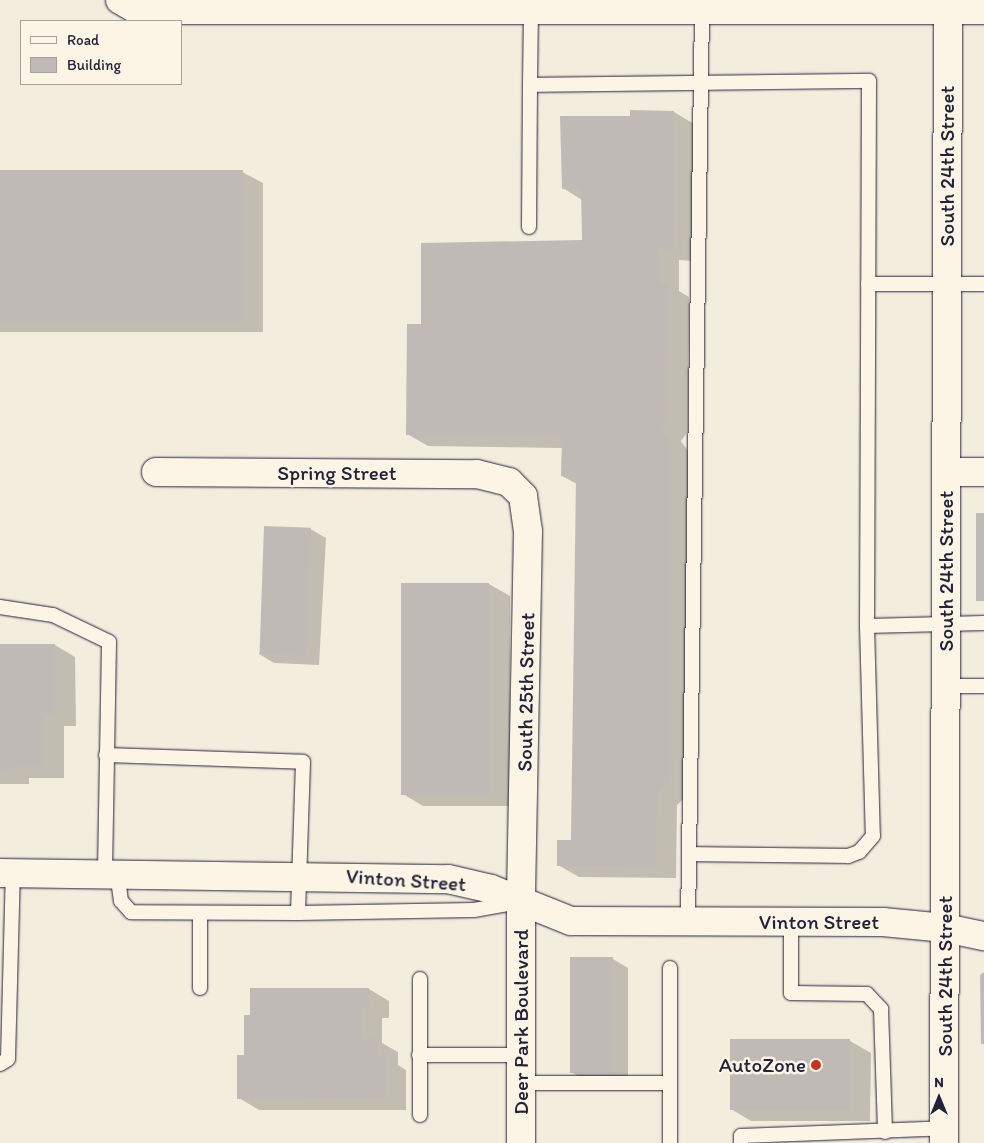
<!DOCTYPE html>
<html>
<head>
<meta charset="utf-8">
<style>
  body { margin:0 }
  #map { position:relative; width:984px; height:1143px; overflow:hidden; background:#f3edde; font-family:Itim,sans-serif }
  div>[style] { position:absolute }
  .shadow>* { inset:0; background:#0003 }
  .building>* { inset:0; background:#bfbab6; transform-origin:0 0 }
  .roads { filter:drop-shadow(0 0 1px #22223b) drop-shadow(0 0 1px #22223b) }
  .service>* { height:14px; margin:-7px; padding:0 7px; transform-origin:7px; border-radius:7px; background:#fcf5e5 }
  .minor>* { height:28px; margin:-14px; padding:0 14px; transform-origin:14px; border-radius:14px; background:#fcf5e5 }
  .tertiary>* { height:28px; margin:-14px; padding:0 14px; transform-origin:14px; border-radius:14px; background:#fcf5e5 }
  .secondary>* { height:28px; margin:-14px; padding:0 14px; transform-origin:14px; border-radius:14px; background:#fcf5e5 }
  .dots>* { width:14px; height:14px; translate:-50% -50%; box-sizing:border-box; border:2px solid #fcf5e5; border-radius:50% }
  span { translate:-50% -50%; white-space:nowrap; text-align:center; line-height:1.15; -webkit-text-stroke:5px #fcf5e5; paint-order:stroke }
  .street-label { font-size:21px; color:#22223b }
  .poi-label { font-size:21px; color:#22223b }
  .right { translate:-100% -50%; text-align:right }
  .legend { position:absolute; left:20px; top:20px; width:162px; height:65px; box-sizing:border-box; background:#fcf5e5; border:1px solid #a5a1a1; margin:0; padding:6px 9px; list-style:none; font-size:15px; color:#22223b }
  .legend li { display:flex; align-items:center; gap:10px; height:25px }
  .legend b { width:25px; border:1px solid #a5a1a1 }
  .north { position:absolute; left:914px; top:1073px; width:50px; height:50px; -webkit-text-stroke:4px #fcf5e5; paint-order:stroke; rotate:0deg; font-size:14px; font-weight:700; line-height:20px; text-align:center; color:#22223b }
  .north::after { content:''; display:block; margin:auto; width:18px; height:22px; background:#22223b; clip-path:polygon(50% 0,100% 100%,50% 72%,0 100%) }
</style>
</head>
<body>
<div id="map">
  <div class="shadow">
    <div style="clip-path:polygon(674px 112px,694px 124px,693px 261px,679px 260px,679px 291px,689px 297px,688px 431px,681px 441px,690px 454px,690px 793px,677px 805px,676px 878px,579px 877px,558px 865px,572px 841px,577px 484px,562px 476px,563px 448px,428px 446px,407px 434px,422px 325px,583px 241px,582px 200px,563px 188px,632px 117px)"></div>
    <div style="clip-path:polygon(0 172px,242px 172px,263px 183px,263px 332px,0 332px)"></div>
    <div style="clip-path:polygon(310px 529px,326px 538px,319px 665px,274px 663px,259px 654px)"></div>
    <div style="clip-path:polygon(403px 584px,489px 584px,510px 596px,510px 806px,423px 806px,403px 794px)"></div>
    <div style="clip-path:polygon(0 645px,55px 645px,75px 657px,76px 726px,64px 726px,64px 778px,29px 778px,29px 784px,0 784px)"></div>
    <div style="clip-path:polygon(613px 959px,628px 968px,628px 1081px,586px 1081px,571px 1072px)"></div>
    <div style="clip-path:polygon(369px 989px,389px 1001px,389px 1018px,382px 1018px,382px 1043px,398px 1052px,398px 1065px,406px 1070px,406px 1110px,259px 1110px,239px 1098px,245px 1056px)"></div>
    <div style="clip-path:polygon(731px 1040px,850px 1041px,871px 1053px,870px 1121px,751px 1121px,731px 1109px)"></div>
  </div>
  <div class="building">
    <div style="clip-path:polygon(630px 110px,674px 111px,673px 249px,659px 249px,659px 283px,669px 284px,668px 419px,661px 429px,670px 442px,670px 781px,657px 793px,656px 867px,557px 866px,557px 840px,571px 840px,576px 477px,561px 476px,562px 437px,406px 435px,407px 324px,421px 324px,421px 243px,582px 240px,581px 189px,562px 189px,560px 116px,630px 116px)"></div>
    <div style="left:0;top:170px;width:243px;height:151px"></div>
    <div style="left:976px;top:513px;width:8px;height:88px"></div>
    <div style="left:264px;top:526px;width:47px;height:128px;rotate:2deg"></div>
    <div style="left:401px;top:583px;width:88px;height:212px"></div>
    <div style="clip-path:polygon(0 644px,55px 644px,55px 715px,44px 715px,44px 767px,9px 767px,9px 773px,0 773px)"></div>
    <div style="left:570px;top:957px;width:43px;height:116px"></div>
    <div style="clip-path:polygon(984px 972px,984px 1044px,981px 1044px,980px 975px)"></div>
    <div style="clip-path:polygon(250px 988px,369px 988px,369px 1007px,362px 1007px,362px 1039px,378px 1039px,378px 1056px,386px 1056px,386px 1098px,237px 1099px,237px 1055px,244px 1055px,244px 1015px,250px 1015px)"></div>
    <div style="left:730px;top:1039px;width:120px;height:71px"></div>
  </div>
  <div class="roads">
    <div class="service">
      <div style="left:531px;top:11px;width:74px;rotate:90.8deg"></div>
      <div style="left:530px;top:85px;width:339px;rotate:-0.7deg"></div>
      <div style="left:869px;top:81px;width:545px;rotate:90.21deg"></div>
      <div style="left:867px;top:626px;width:210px;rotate:88.4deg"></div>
      <div style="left:873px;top:836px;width:21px;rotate:131deg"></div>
      <div style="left:859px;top:852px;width:12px;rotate:160deg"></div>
      <div style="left:848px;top:856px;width:159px;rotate:-179.3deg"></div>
      <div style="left:529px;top:227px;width:142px;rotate:-89.6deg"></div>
      <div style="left:868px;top:284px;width:116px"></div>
      <div style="left:0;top:607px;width:54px;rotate:8.6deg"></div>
      <div style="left:53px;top:615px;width:62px;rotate:25.7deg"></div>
      <div style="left:109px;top:642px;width:232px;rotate:91deg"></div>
      <div style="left:867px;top:626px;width:117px;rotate:-1.5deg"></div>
      <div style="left:945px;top:686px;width:39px"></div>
      <div style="left:106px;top:755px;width:197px;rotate:2deg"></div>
      <div style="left:303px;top:762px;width:151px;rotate:91.9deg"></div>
      <div style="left:298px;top:913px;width:167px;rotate:-179.7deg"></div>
      <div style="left:131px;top:912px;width:15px;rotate:-132deg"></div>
      <div style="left:121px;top:901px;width:27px;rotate:-98deg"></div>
      <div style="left:200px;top:913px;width:75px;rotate:90deg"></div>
      <div style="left:298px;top:913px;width:176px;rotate:-1deg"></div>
      <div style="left:474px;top:910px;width:41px;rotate:-9.9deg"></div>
      <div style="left:688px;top:922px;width:912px;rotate:-89.12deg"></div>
      <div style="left:791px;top:922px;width:71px;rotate:90deg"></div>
      <div style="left:791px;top:993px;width:76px;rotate:0.8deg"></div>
      <div style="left:867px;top:994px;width:21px;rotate:47deg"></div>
      <div style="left:881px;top:1009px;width:123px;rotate:88.1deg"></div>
      <div style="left:670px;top:968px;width:175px;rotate:90deg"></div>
      <div style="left:420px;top:979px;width:136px;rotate:90deg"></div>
      <div style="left:419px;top:1055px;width:103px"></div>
      <div style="left:0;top:1064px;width:9px;rotate:-32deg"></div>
      <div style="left:8px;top:1059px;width:186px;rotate:-88.5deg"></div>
      <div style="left:522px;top:1083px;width:148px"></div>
      <div style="left:741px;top:1143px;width:7px;rotate:-90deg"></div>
      <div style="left:741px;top:1136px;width:204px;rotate:-2.2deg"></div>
    </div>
    <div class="minor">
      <div style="left:120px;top:0;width:20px;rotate:30deg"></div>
      <div style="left:137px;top:10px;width:847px"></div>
      <div style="left:156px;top:472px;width:321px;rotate:0.4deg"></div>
      <div style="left:477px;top:474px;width:33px;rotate:14deg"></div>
      <div style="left:509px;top:482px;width:20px;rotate:45deg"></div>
      <div style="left:523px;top:496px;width:35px;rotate:82deg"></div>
      <div style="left:528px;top:531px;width:371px;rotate:91.1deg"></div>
      <div style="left:521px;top:902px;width:241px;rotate:90deg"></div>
      <div style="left:946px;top:472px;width:38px"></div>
    </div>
    <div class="tertiary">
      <div style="left:0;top:873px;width:448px;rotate:0.8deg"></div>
      <div style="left:448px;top:879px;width:44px;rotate:13.1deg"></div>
      <div style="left:491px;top:889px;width:86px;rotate:21.8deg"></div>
      <div style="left:571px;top:921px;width:312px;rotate:0.2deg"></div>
      <div style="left:883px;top:922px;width:62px;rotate:5.5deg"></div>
    </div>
    <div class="secondary">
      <div style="left:945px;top:928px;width:40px;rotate:12deg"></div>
      <div style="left:944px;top:1143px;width:1143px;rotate:-89.8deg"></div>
    </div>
  </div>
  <div class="dots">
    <div style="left:816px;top:1065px;background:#c8321e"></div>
  </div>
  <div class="street-label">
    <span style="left:947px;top:166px;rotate:-90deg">South 24th Street</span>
    <span style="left:337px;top:473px">Spring Street</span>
    <span style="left:946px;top:571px;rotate:-90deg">South 24th Street</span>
    <span style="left:526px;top:692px;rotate:-89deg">South 25th Street</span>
    <span style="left:406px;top:880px;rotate:4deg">Vinton Street</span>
    <span style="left:819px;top:922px">Vinton Street</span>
    <span style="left:945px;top:976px;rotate:-90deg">South 24th Street</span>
    <span style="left:521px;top:1022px;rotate:-90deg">Deer Park Boulevard</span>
  </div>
  <div class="poi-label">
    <span class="right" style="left:806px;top:1065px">AutoZone</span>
  </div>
  <ul class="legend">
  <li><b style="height:6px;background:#fcf5e5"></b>Road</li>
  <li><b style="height:14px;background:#bfbab6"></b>Building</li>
  </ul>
  <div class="north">N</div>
</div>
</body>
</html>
